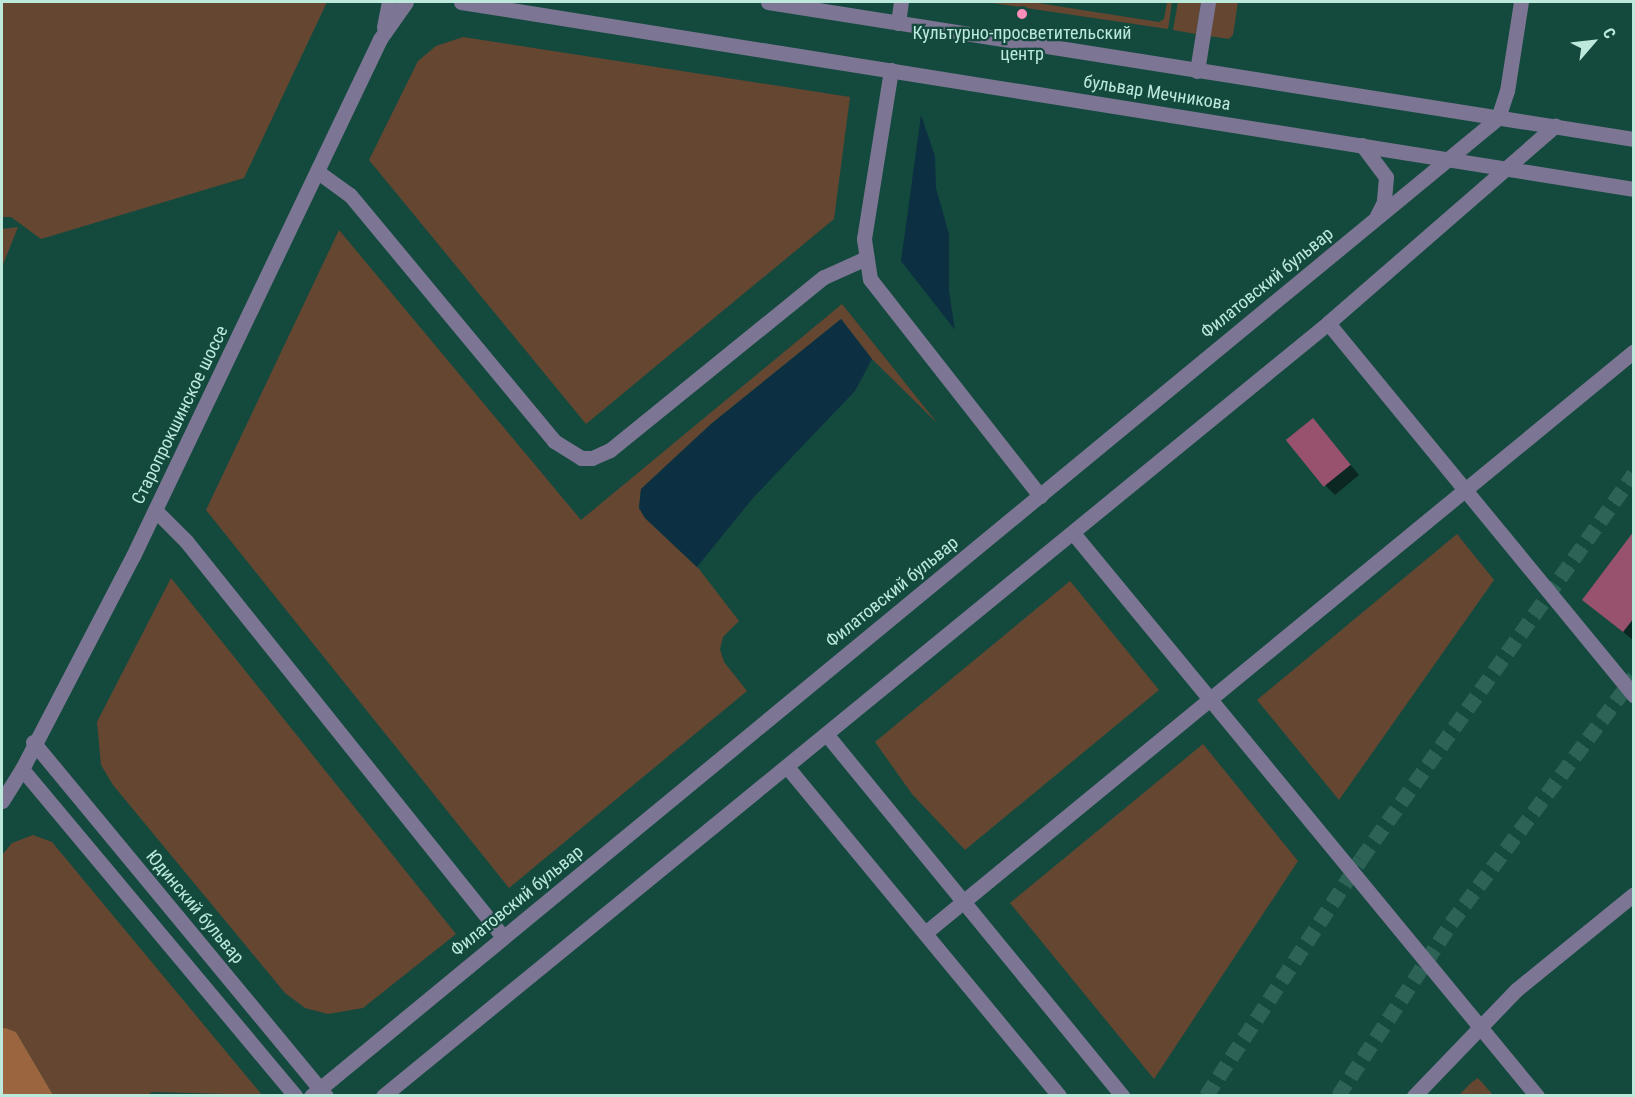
<!DOCTYPE html>
<html>
<head>
<meta charset="utf-8">
<style>
  body { margin:0 }
  #map { position:relative; width:1635px; height:1097px; overflow:hidden; background:#144a3e; font-family:"Roboto Condensed",sans-serif }
  div>[style] { position:absolute }
  .green>* { inset:0; background:#654631 }
  .forest>* { inset:0; background:#9b653f }
  .water>* { inset:0; background:#0c3042 }
  .shadow>* { inset:0; background:#0007 }
  .building>* { inset:0; background:#98526e; transform-origin:0 0 }
  .major-tunnel>* { height:15px; margin-top:-7.5px; transform-origin:0; background:repeating-linear-gradient(90deg,#2d6256 0 15px,transparent 0 23px) }
  .minor>* { height:15px; margin:-7.5px; padding:0 7.5px; transform-origin:7.5px; border-radius:7.5px; background:#7c7593 }
  .dots>* { width:16px; height:16px; translate:-50% -50%; box-sizing:border-box; border:3px solid #144a3e; border-radius:50% }
  span { translate:-50% -50%; white-space:nowrap; text-align:center; line-height:1.15; -webkit-text-stroke:4.5px #144a3e; paint-order:stroke }
  .poi-label { font-size:18px; color:#bce9dc }
  .street-label { font-size:18px; color:#bce9dc }
  .frame { position:absolute; inset:0; border:3px solid #bce9dc; pointer-events:none }
  .north { position:absolute; left:1563px; top:12px; width:60px; height:60px; -webkit-text-stroke:4px #144a3e; paint-order:stroke; rotate:62deg; font-size:16px; font-weight:700; line-height:24px; text-align:center; color:#bce9dc }
  .north::after { content:''; display:block; margin:auto; width:21px; height:27px; background:#bce9dc; clip-path:polygon(50% 0,100% 100%,50% 72%,0 100%) }
</style>
</head>
<body>
<div id="map">
  <div class="green">
    <div style="clip-path:polygon(2px 2px,327px 2px,244px 178px,41px 239px,11px 217px,2px 217px)"></div>
    <div style="clip-path:polygon(985px 2px,1031px 2px,1159px 22px,1164px 19px,1167px 2px,1172px 2px,1168px 29px)"></div>
    <div style="clip-path:polygon(1178px 2px,1201px 2px,1196px 34px,1173px 30px)"></div>
    <div style="clip-path:polygon(1215px 2px,1238px 2px,1233px 35px,1229px 39px,1210px 36px)"></div>
    <div style="clip-path:polygon(463px 37px,850px 97px,834px 219px,586px 424px,369px 160px,418px 61px,436px 46px)"></div>
    <div style="clip-path:polygon(18px 227px,2px 267px,2px 229px)"></div>
    <div style="clip-path:polygon(339px 230px,581px 520px,842px 304px,938px 424px,872px 359px,841px 319px,711px 424px,641px 489px,639px 508px,645px 518px,699px 569px,739px 621px,723px 637px,720px 649px,724px 662px,747px 691px,509px 888px,206px 510px)"></div>
    <div style="clip-path:polygon(1457px 534px,1494px 580px,1339px 800px,1257px 700px)"></div>
    <div style="clip-path:polygon(171px 578px,456px 934px,363px 1008px,328px 1014px,305px 1008px,285px 993px,113px 785px,101px 765px,97px 722px)"></div>
    <div style="clip-path:polygon(1070px 581px,1159px 690px,965px 850px,912px 794px,875px 742px)"></div>
    <div style="clip-path:polygon(1203px 744px,1298px 861px,1154px 1079px,1010px 903px)"></div>
    <div style="clip-path:polygon(33px 835px,52px 842px,262px 1095px,152px 1092px,146px 1096px,53px 1095px,16px 1032px,2px 1029px,2px 855px,12px 843px)"></div>
    <div style="clip-path:polygon(1478px 1078px,1493px 1095px,1459px 1095px,1472px 1082px)"></div>
  </div>
  <div class="forest">
    <div style="clip-path:polygon(5px 1028px,16px 1032px,53px 1095px,2px 1095px,2px 1029px)"></div>
  </div>
  <div class="water">
    <div style="clip-path:polygon(921px 115px,935px 156px,936px 188px,949px 234px,949px 291px,955px 330px,901px 261px)"></div>
    <div style="clip-path:polygon(841px 319px,872px 359px,855px 391px,753px 498px,697px 567px,645px 518px,639px 508px,641px 489px,711px 424px)"></div>
  </div>
  <div class="shadow">
    <div style="clip-path:polygon(1321px 429px,1359px 475px,1335px 495px,1326px 486px)"></div>
    <div style="clip-path:polygon(1634px 542px,1634px 641px,1584px 600px)"></div>
  </div>
  <div class="building">
    <div style="left:1313px;top:418px;width:60px;height:35px;rotate:51deg"></div>
    <div style="clip-path:polygon(1634px 531px,1634px 618px,1623px 632px,1582px 600px)"></div>
  </div>
  <div class="major-tunnel">
    <div style="left:1206px;top:1096px;width:283px;rotate:-56.8deg"></div>
    <div style="left:1361px;top:859px;width:472px;rotate:-54.7deg"></div>
    <div style="left:1338px;top:1096px;width:207px;rotate:-56.8deg"></div>
    <div style="left:1451px;top:923px;width:307px;rotate:-53.4deg"></div>
  </div>
  <div class="minor">
    <div style="left:461px;top:2px;width:1188px;rotate:9.06deg"></div>
    <div style="left:768px;top:2px;width:877px;rotate:8.99deg"></div>
    <div style="left:898px;top:23px;width:21px;rotate:-82deg"></div>
    <div style="left:384px;top:27px;width:25px;rotate:-79deg"></div>
    <div style="left:891px;top:70px;width:171px;rotate:99.1deg"></div>
    <div style="left:864px;top:239px;width:40px;rotate:81.5deg"></div>
    <div style="left:870px;top:279px;width:276px;rotate:51.9deg"></div>
    <div style="left:1197px;top:71px;width:70px;rotate:-80.9deg"></div>
    <div style="left:1498px;top:118px;width:28px;rotate:-72deg"></div>
    <div style="left:1507px;top:91px;width:90px;rotate:-81.1deg"></div>
    <div style="left:1362px;top:145px;width:40px;rotate:53deg"></div>
    <div style="left:1386px;top:177px;width:25px;rotate:95deg"></div>
    <div style="left:1384px;top:202px;width:16px;rotate:117deg"></div>
    <div style="left:318px;top:172px;width:39px;rotate:36deg"></div>
    <div style="left:350px;top:195px;width:320px;rotate:50.3deg"></div>
    <div style="left:554px;top:441px;width:32px;rotate:32deg"></div>
    <div style="left:581px;top:458px;width:11px"></div>
    <div style="left:592px;top:458px;width:20px;rotate:-24deg"></div>
    <div style="left:610px;top:450px;width:275px;rotate:-39deg"></div>
    <div style="left:824px;top:277px;width:44px;rotate:-24.2deg"></div>
    <div style="left:1328px;top:323px;width:482px;rotate:50.6deg"></div>
    <div style="left:155px;top:510px;width:44px;rotate:45deg"></div>
    <div style="left:186px;top:541px;width:507px;rotate:51.32deg"></div>
    <div style="left:1073px;top:533px;width:730px;rotate:50.51deg"></div>
    <div style="left:827px;top:735px;width:467px;rotate:50.7deg"></div>
    <div style="left:33px;top:742px;width:460px;rotate:50.4deg"></div>
    <div style="left:788px;top:768px;width:425px;rotate:50.4deg"></div>
    <div style="left:22px;top:769px;width:426px;rotate:50.1deg"></div>
    <div style="left:2px;top:801px;width:38px;rotate:-58deg"></div>
    <div style="left:22px;top:769px;width:240px;rotate:-62.5deg"></div>
    <div style="left:133px;top:556px;width:573px;rotate:-64.46deg"></div>
    <div style="left:380px;top:39px;width:45px;rotate:-54.9deg"></div>
    <div style="left:925px;top:933px;width:917px;rotate:-39.38deg"></div>
    <div style="left:311px;top:1096px;width:1538px;rotate:-39.49deg"></div>
    <div style="left:383px;top:1096px;width:1221px;rotate:-39.28deg"></div>
    <div style="left:1328px;top:323px;width:301px;rotate:-41deg"></div>
    <div style="left:1414px;top:1096px;width:147px;rotate:-46.1deg"></div>
    <div style="left:1516px;top:990px;width:152px;rotate:-39.1deg"></div>
  </div>
  <div class="dots">
    <div style="left:1022px;top:14px;background:#fe8ebc"></div>
  </div>
  <div class="poi-label">
    <span style="left:1022px;top:44px">Культурно-просветительский<br>центр</span>
  </div>
  <div class="street-label">
    <span style="left:1157px;top:93px;rotate:9deg">бульвар Мечникова</span>
    <span style="left:1267px;top:283px;rotate:-39deg">Филатовский бульвар</span>
    <span style="left:180px;top:415px;rotate:-64deg">Старопрокшинское шоссе</span>
    <span style="left:892px;top:592px;rotate:-39deg">Филатовский бульвар</span>
    <span style="left:517px;top:901px;rotate:-39deg">Филатовский бульвар</span>
    <span style="left:195px;top:907px;rotate:50deg">Юдинский бульвар</span>
  </div>
  <div class="frame"></div>
  <div class="north">С</div>
</div>
</body>
</html>
